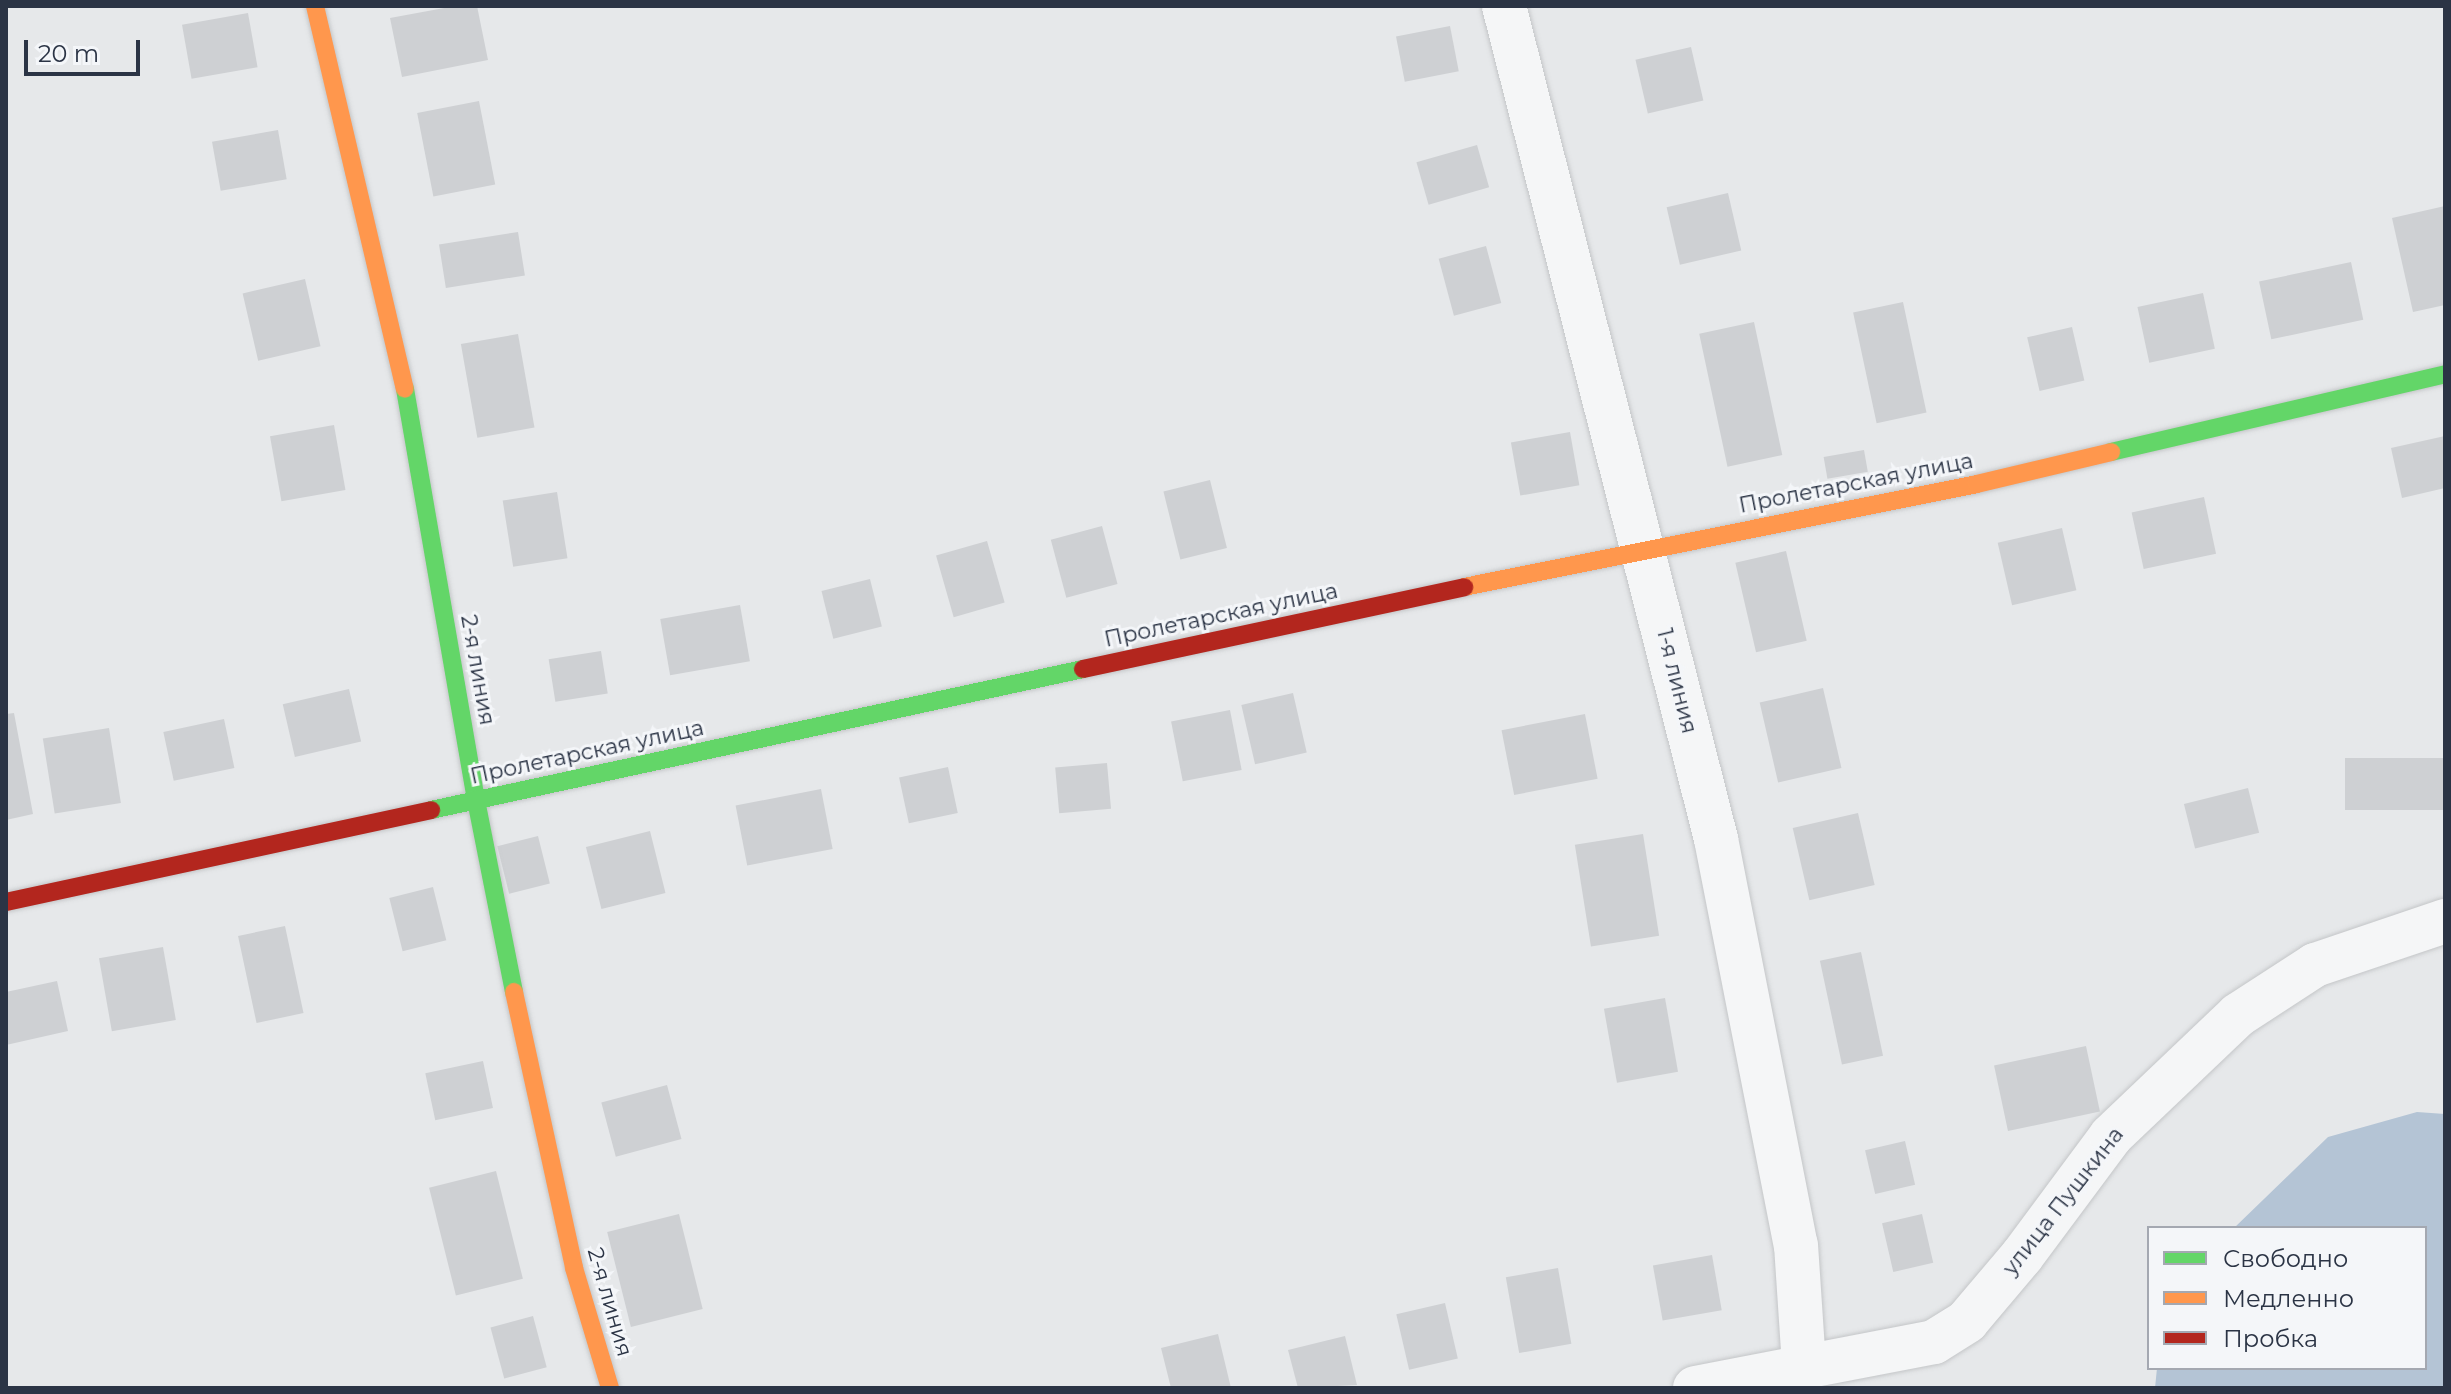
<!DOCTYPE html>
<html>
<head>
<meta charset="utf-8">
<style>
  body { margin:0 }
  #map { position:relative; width:2451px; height:1394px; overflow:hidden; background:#e6e8ea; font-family:Montserrat,sans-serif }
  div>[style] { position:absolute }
  .water>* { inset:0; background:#b4c4d5 }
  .building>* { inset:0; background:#ced0d3; transform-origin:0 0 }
  .roads { filter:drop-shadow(0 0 2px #c4c6c8) drop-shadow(0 0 2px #c4c6c8) }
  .street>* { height:44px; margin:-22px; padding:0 22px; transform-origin:22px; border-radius:22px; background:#f5f6f7 }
  .fast>* { height:18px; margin:-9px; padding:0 9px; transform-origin:9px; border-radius:9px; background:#63d668 }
  .slow>* { height:18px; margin:-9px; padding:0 9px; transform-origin:9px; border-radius:9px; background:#ff974d }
  .jam>* { height:18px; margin:-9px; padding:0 9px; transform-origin:9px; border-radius:9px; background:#b3261e }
  span { translate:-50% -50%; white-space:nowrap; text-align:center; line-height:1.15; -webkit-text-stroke:6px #f4f6f9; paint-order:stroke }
  .street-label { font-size:22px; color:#2b3445 }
  .frame { position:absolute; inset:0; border:8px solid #2b3445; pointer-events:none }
  .legend { position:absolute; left:2147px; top:1226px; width:280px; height:144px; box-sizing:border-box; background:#f4f6f9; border:2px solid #a4a8b1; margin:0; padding:10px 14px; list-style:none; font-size:24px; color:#2b3445 }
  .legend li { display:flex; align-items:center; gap:16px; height:40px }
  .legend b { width:40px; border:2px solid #a4a8b1 }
  .scale { position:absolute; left:24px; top:40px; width:116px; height:36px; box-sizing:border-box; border:4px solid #2b3445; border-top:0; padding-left:10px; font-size:24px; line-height:28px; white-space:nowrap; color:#2b3445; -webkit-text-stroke:6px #f4f6f9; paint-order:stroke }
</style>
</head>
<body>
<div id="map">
  <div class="water">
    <div style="clip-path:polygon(2417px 1112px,2445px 1114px,2445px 1388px,2155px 1388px,2157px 1368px,2425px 1368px,2425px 1228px,2234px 1228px,2328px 1137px)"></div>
  </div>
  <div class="building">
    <div style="clip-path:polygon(455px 6px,477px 6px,488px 60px,402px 77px,390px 18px)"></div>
    <div style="left:248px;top:13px;width:55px;height:67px;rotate:80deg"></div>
    <div style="left:1450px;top:26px;width:46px;height:55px;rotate:79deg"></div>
    <div style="left:1691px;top:47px;width:55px;height:57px;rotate:77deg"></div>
    <div style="left:479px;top:101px;width:85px;height:63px;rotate:79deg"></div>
    <div style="left:278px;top:130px;width:50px;height:67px;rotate:80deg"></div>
    <div style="left:1477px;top:145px;width:44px;height:63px;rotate:74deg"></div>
    <div style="left:1728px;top:193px;width:59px;height:63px;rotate:77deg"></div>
    <div style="clip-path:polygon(2445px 206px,2445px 305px,2413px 312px,2392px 218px)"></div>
    <div style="left:518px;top:232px;width:44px;height:80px;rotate:81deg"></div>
    <div style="left:1486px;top:246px;width:59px;height:49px;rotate:75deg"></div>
    <div style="left:2351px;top:262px;width:59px;height:94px;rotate:78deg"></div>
    <div style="left:305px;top:279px;width:69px;height:64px;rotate:77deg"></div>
    <div style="left:2203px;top:293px;width:57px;height:67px;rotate:78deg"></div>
    <div style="left:1903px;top:302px;width:113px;height:51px;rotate:78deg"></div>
    <div style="left:1754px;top:322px;width:136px;height:56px;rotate:78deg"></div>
    <div style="left:2072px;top:327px;width:55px;height:46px;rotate:77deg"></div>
    <div style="left:518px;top:334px;width:95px;height:58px;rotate:80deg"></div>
    <div style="left:334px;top:425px;width:66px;height:65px;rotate:80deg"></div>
    <div style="left:1570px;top:432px;width:54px;height:60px;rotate:80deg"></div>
    <div style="clip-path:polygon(2445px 436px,2445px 488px,2402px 498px,2391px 448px)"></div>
    <div style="left:1864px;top:450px;width:22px;height:41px;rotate:80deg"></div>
    <div style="left:1210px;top:480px;width:70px;height:48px;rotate:76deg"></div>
    <div style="left:557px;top:492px;width:67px;height:55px;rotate:81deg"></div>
    <div style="left:2204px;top:497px;width:58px;height:74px;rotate:78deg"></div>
    <div style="left:1102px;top:526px;width:60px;height:53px;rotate:75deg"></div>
    <div style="left:2062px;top:528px;width:64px;height:66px;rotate:77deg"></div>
    <div style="left:987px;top:541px;width:64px;height:53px;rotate:74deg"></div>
    <div style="left:1786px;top:551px;width:92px;height:52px;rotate:77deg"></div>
    <div style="left:870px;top:579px;width:49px;height:50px;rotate:76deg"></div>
    <div style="left:740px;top:605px;width:57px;height:81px;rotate:80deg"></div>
    <div style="left:601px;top:651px;width:43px;height:53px;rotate:81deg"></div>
    <div style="left:1823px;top:688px;width:82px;height:65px;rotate:77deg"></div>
    <div style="left:349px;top:689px;width:54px;height:68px;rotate:77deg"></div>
    <div style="left:1293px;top:693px;width:61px;height:53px;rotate:77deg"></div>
    <div style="left:1230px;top:710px;width:61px;height:60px;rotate:79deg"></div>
    <div style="clip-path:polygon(14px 713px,33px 814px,6px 820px,6px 714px)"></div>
    <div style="left:1585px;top:714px;width:66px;height:85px;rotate:79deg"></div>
    <div style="left:224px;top:719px;width:50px;height:62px;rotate:78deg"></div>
    <div style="left:109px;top:728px;width:76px;height:67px;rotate:81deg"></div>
    <div style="left:2445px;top:758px;width:52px;height:100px;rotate:90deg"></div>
    <div style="left:1107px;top:763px;width:46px;height:52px;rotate:85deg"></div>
    <div style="left:948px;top:767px;width:47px;height:50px;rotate:78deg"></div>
    <div style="left:2248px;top:788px;width:46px;height:66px;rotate:76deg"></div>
    <div style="left:821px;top:789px;width:61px;height:87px;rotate:79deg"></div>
    <div style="left:1858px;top:813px;width:74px;height:67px;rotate:77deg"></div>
    <div style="left:650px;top:831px;width:64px;height:66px;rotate:76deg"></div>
    <div style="left:1643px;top:834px;width:103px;height:69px;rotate:81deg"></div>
    <div style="left:538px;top:836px;width:49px;height:42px;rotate:76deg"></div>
    <div style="left:433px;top:887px;width:55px;height:45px;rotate:76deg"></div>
    <div style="left:285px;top:926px;width:89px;height:48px;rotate:78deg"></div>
    <div style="left:163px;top:947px;width:74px;height:65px;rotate:80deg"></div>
    <div style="left:1861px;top:952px;width:106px;height:42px;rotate:78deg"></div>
    <div style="clip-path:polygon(57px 981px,68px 1031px,6px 1045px,6px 992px)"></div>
    <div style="left:1665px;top:998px;width:75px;height:62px;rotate:80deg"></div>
    <div style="left:2086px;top:1046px;width:67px;height:94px;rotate:78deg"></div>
    <div style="left:483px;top:1061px;width:48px;height:59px;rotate:78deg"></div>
    <div style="left:667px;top:1085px;width:56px;height:68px;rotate:75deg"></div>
    <div style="left:1905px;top:1141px;width:45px;height:41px;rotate:77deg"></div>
    <div style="left:496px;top:1171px;width:111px;height:69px;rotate:76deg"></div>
    <div style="left:679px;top:1214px;width:98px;height:74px;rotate:76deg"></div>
    <div style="left:1922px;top:1214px;width:50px;height:41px;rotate:77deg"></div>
    <div style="left:1712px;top:1255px;width:56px;height:60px;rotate:80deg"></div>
    <div style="left:1558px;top:1268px;width:77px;height:53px;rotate:80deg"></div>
    <div style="left:1445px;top:1303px;width:57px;height:50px;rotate:77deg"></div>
    <div style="left:533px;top:1316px;width:53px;height:44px;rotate:75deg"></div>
    <div style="clip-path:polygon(1218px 1334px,1231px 1388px,1171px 1388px,1161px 1348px)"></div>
    <div style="clip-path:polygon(1345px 1336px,1357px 1385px,1298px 1388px,1288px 1350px)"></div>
  </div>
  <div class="roads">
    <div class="street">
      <div style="left:1504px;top:6px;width:860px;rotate:75.72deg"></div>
      <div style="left:1716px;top:839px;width:414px;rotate:78.9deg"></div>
      <div style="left:1796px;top:1245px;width:120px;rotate:86.2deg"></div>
      <div style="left:1695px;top:1388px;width:243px;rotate:-10.9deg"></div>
      <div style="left:1934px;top:1342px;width:39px;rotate:-32deg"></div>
      <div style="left:1967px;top:1321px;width:85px;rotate:-49.8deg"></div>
      <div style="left:2022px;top:1256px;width:149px;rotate:-53.4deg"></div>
      <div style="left:2111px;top:1136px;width:175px;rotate:-43.6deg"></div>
      <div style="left:2238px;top:1015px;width:92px;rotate:-33deg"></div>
      <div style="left:2315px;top:965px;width:137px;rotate:-18.7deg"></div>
    </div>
    <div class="fast">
      <div style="left:405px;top:389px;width:417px;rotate:80.2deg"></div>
      <div style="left:476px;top:800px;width:196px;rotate:78.8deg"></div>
      <div style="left:2111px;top:452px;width:343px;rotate:-13.1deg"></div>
      <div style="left:431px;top:810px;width:667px;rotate:-12.2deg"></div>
    </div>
    <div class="slow">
      <div style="left:315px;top:6px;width:393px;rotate:76.8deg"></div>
      <div style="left:1464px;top:587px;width:523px;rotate:-11.35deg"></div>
      <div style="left:1977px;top:484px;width:138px;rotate:-13.4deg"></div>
      <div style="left:514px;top:992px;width:282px;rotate:77.7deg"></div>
      <div style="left:574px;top:1268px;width:125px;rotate:73.3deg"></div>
    </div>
    <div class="jam">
      <div style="left:1083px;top:669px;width:390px;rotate:-12.1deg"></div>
      <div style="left:6px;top:902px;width:435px;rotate:-12.2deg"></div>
    </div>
  </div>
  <div class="street-label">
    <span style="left:1856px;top:483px;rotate:-11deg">Пролетарская улица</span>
    <span style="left:1221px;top:615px;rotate:-12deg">Пролетарская улица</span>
    <span style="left:478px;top:670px;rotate:80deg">2-я линия</span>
    <span style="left:1677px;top:681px;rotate:76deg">1-я линия</span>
    <span style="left:587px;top:752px;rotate:-12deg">Пролетарская улица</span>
    <span style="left:2063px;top:1201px;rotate:-52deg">улица Пушкина</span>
    <span style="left:610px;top:1302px;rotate:74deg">2-я линия</span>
  </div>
  <div class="frame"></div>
  <ul class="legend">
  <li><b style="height:10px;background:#63d668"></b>Свободно</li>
  <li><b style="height:10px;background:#ff974d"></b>Медленно</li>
  <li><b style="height:10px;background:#b3261e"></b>Пробка</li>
  </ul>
  <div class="scale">20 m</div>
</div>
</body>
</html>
